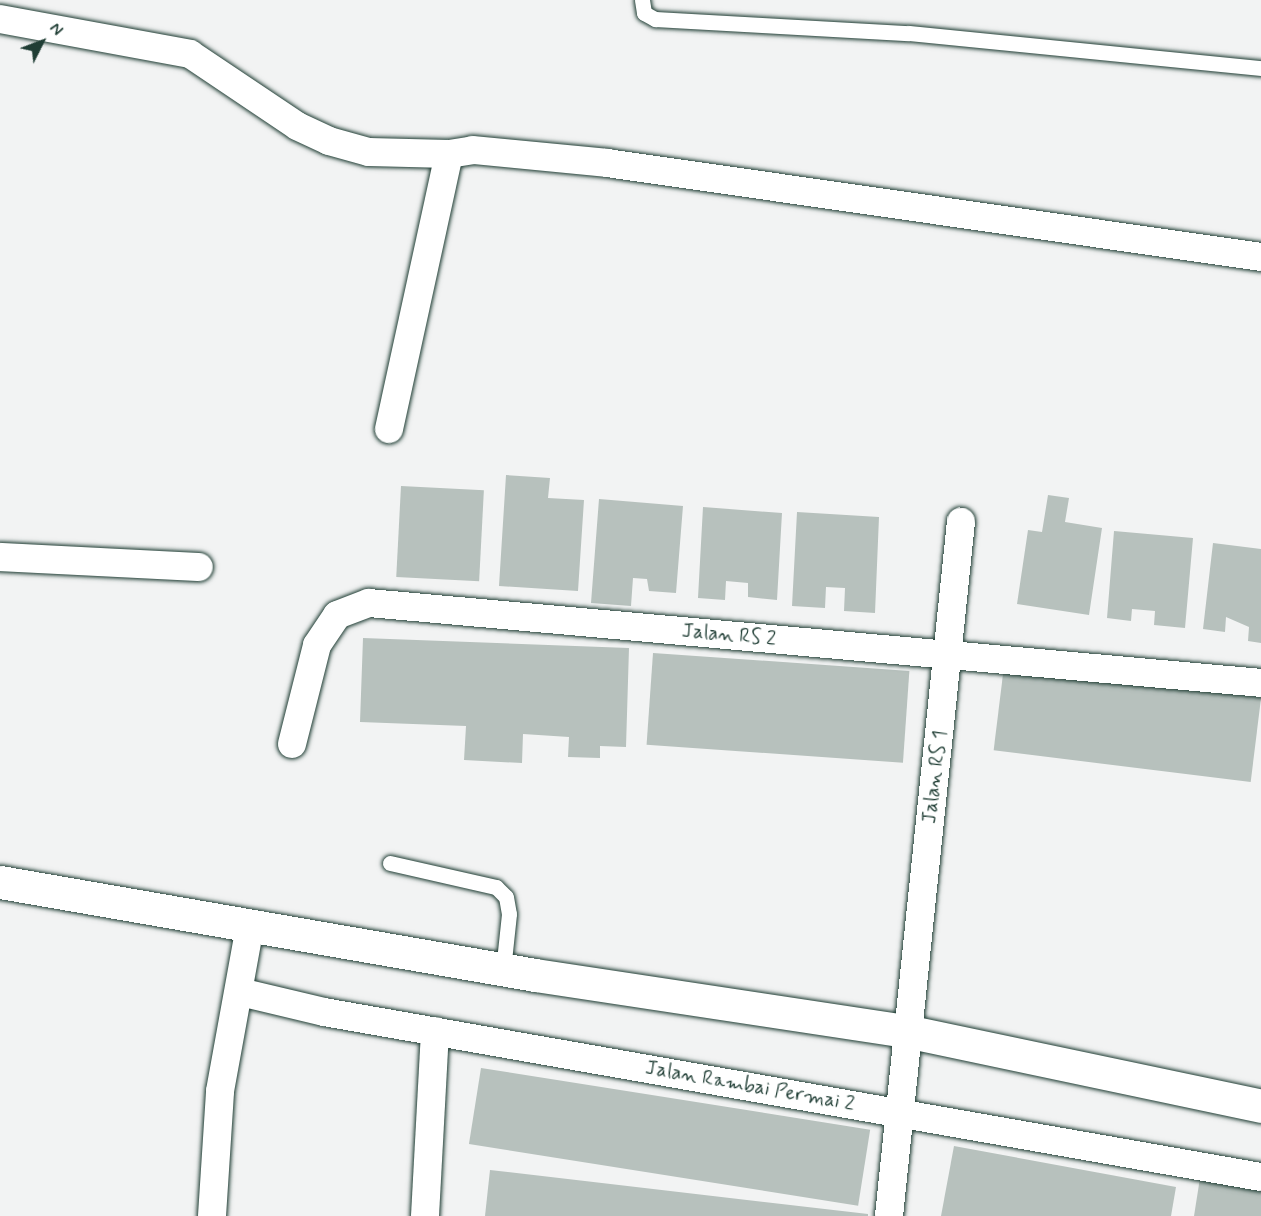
<!DOCTYPE html>
<html>
<head>
<meta charset="utf-8">
<style>
  body { margin:0 }
  #map { position:relative; width:1261px; height:1216px; overflow:hidden; background:#f2f3f3; font-family:Mynerve,sans-serif }
  div>[style] { position:absolute }
  .building>* { inset:0; background:#b7c1bd; transform-origin:0 0 }
  .roads { filter:drop-shadow(0 0 2px #1f3d34) drop-shadow(0 0 2px #1f3d34) }
  .service>* { height:15px; margin:-7.5px; padding:0 7.5px; transform-origin:7.5px; border-radius:7.5px; background:#fff }
  .minor>* { height:28px; margin:-14px; padding:0 14px; transform-origin:14px; border-radius:14px; background:#fff }
  .tertiary>* { height:33px; margin:-16.5px; padding:0 16.5px; transform-origin:16.5px; border-radius:16.5px; background:#fff }
  span { translate:-50% -50%; white-space:nowrap; text-align:center; line-height:1.15; -webkit-text-stroke:4.5px #fff; paint-order:stroke }
  .street-label { font-size:20px; color:#1f3d34 }
  .north { position:absolute; left:12px; top:12px; width:60px; height:60px; -webkit-text-stroke:4px #fff; paint-order:stroke; rotate:48deg; font-size:16px; font-weight:700; line-height:24px; text-align:center; color:#1f3d34 }
  .north::after { content:''; display:block; margin:auto; width:21px; height:27px; background:#1f3d34; clip-path:polygon(50% 0,100% 100%,50% 72%,0 100%) }
</style>
</head>
<body>
<div id="map">
  <div class="building">
    <div style="clip-path:polygon(506px 475px,550px 478px,548px 498px,584px 500px,578px 591px,499px 586px)"></div>
    <div style="left:401px;top:486px;width:83px;height:91px;rotate:3deg"></div>
    <div style="clip-path:polygon(1048px 495px,1069px 498px,1065px 522px,1102px 528px,1089px 615px,1017px 604px,1028px 530px,1042px 532px)"></div>
    <div style="clip-path:polygon(599px 499px,683px 506px,676px 593px,649px 591px,647px 579px,633px 578px,631px 606px,591px 603px)"></div>
    <div style="clip-path:polygon(703px 507px,782px 513px,777px 600px,748px 597px,748px 583px,726px 581px,725px 600px,698px 598px)"></div>
    <div style="clip-path:polygon(797px 512px,879px 517px,875px 613px,844px 611px,845px 588px,826px 587px,825px 608px,792px 606px)"></div>
    <div style="clip-path:polygon(1114px 531px,1193px 538px,1185px 628px,1154px 625px,1155px 611px,1132px 609px,1131px 621px,1107px 618px)"></div>
    <div style="clip-path:polygon(1213px 543px,1261px 549px,1261px 643px,1248px 641px,1249px 627px,1226px 617px,1225px 632px,1203px 629px)"></div>
    <div style="clip-path:polygon(363px 638px,629px 648px,626px 747px,600px 746px,600px 758px,568px 757px,569px 737px,523px 734px,522px 763px,464px 760px,466px 726px,360px 722px)"></div>
    <div style="left:653px;top:653px;width:257px;height:92px;rotate:4deg"></div>
    <div style="left:1004px;top:666px;width:259px;height:85px;rotate:7deg"></div>
    <div style="left:481px;top:1068px;width:394px;height:77px;rotate:9deg"></div>
    <div style="clip-path:polygon(954px 1146px,1176px 1187px,1171px 1216px,941px 1216px)"></div>
    <div style="clip-path:polygon(490px 1170px,868px 1214px,868px 1216px,485px 1216px)"></div>
    <div style="clip-path:polygon(1200px 1178px,1261px 1188px,1261px 1216px,1194px 1216px)"></div>
  </div>
  <div class="roads">
    <div class="service">
      <div style="left:642px;top:0;width:13px;rotate:81deg"></div>
      <div style="left:644px;top:13px;width:13px;rotate:29deg"></div>
      <div style="left:655px;top:19px;width:254px;rotate:3.2deg"></div>
      <div style="left:909px;top:33px;width:354px;rotate:5.7deg"></div>
      <div style="left:390px;top:863px;width:109px;rotate:12.8deg"></div>
      <div style="left:496px;top:887px;width:14px;rotate:45deg"></div>
      <div style="left:506px;top:897px;width:17px;rotate:80deg"></div>
      <div style="left:509px;top:914px;width:56px;rotate:96.1deg"></div>
    </div>
    <div class="minor">
      <div style="left:0;top:19px;width:193px;rotate:10.4deg"></div>
      <div style="left:190px;top:54px;width:129px;rotate:33.9deg"></div>
      <div style="left:297px;top:126px;width:35px;rotate:25deg"></div>
      <div style="left:329px;top:141px;width:41px;rotate:15.4deg"></div>
      <div style="left:369px;top:152px;width:80px;rotate:1.4deg"></div>
      <div style="left:449px;top:154px;width:24px;rotate:-9deg"></div>
      <div style="left:473px;top:150px;width:135px;rotate:5.5deg"></div>
      <div style="left:607px;top:163px;width:661px;rotate:8.18deg"></div>
      <div style="left:389px;top:429px;width:281px;rotate:-77.7deg"></div>
      <div style="left:0;top:557px;width:199px;rotate:2.9deg"></div>
      <div style="left:292px;top:744px;width:102px;rotate:-75.8deg"></div>
      <div style="left:317px;top:645px;width:36px;rotate:-56deg"></div>
      <div style="left:337px;top:615px;width:34px;rotate:-21deg"></div>
      <div style="left:369px;top:603px;width:896px;rotate:5.12deg"></div>
      <div style="left:240px;top:992px;width:86px;rotate:13.4deg"></div>
      <div style="left:324px;top:1012px;width:951px;rotate:9.99deg"></div>
      <div style="left:212px;top:1216px;width:125px;rotate:-86.3deg"></div>
      <div style="left:220px;top:1091px;width:168px;rotate:-79.7deg"></div>
      <div style="left:425px;top:1216px;width:185px;rotate:-86.9deg"></div>
      <div style="left:889px;top:1216px;width:698px;rotate:-84.08deg"></div>
    </div>
    <div class="tertiary">
      <div style="left:0;top:882px;width:543px;rotate:9.86deg"></div>
      <div style="left:535px;top:975px;width:375px;rotate:8.6deg"></div>
      <div style="left:906px;top:1031px;width:363px;rotate:11.9deg"></div>
    </div>
  </div>
  <div class="street-label">
    <span style="left:729px;top:635px;rotate:5deg">Jalan RS 2</span>
    <span style="left:935px;top:777px;rotate:-83deg">Jalan RS 1</span>
    <span style="left:750px;top:1086px;rotate:10deg">Jalan Rambai Permai 2</span>
  </div>
  <div class="north">N</div>
</div>
</body>
</html>
